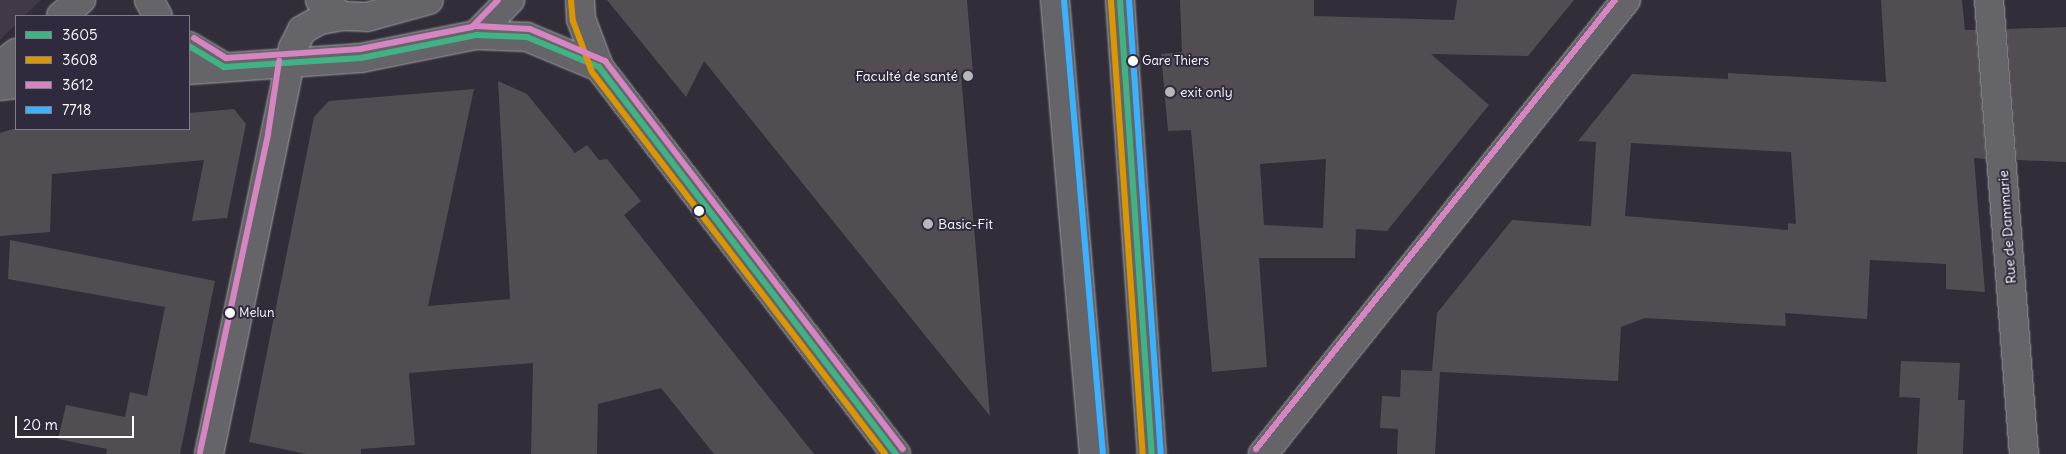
<!DOCTYPE html>
<html>
<head>
<meta charset="utf-8">
<style>
  body { margin:0 }
  #map { position:relative; width:2066px; height:454px; overflow:hidden; background:#312e39; font-family:Delius,sans-serif }
  div>[style] { position:absolute }
  .built>* { inset:0; background:#413a46 }
  .building>* { inset:0; background:#514d52 }
  .roads { filter:drop-shadow(0 0 1px #a2a1a6) drop-shadow(0 0 1px #a2a1a6) }
  .minor>* { height:28px; margin:-14px; padding:0 14px; transform-origin:14px; border-radius:14px; background:#656469 }
  .major>* { height:28px; margin:-14px; padding:0 14px; transform-origin:14px; border-radius:14px; background:#656469 }
  .bus-1>* { height:6px; margin:-3px; padding:0 3px; transform-origin:3px; border-radius:3px; background:#40b284 }
  .bus-2>* { height:6px; margin:-3px; padding:0 3px; transform-origin:3px; border-radius:3px; background:#dc9600 }
  .bus-3>* { height:6px; margin:-3px; padding:0 3px; transform-origin:3px; border-radius:3px; background:#d684c2 }
  .bus-4>* { height:6px; margin:-3px; padding:0 3px; transform-origin:3px; border-radius:3px; background:#3bb2ff }
  .dots>* { width:14px; height:14px; translate:-50% -50%; box-sizing:border-box; border:2px solid #2f2a3d; border-radius:50% }
  span { translate:-50% -50%; white-space:nowrap; text-align:center; line-height:1.15; -webkit-text-stroke:4px #2f2a3d; paint-order:stroke }
  .bus-label { font-size:13px; color:#fff }
  .left { translate:0 -50%; text-align:left }
  .poi-label { font-size:14px; color:#fff }
  .right { translate:-100% -50%; text-align:right }
  .street-label { font-size:14px; color:#fff }
  .legend { position:absolute; left:15px; top:15px; width:175px; height:115px; box-sizing:border-box; background:#2f2a3d; border:1px solid #827f8b; margin:0; padding:6px 9px; list-style:none; font-size:15px; color:#fff }
  .legend li { display:flex; align-items:center; gap:10px; height:25px }
  .legend b { width:25px; border:1px solid #827f8b }
  .scale { position:absolute; left:15px; top:416px; width:119px; height:22px; box-sizing:border-box; border:2px solid #fff; border-top:0; padding-left:6px; font-size:15px; line-height:18px; white-space:nowrap; color:#fff; -webkit-text-stroke:4px #2f2a3d; paint-order:stroke }
</style>
</head>
<body>
<div id="map">
  <div class="built">
    <div style="clip-path:polygon(0 0,41px 0,24px 16px,16px 16px,16px 24px,0 40px)"></div>
  </div>
  <div class="building">
    <div style="clip-path:polygon(607px 0,967px 0,973px 73px,961px 74px,990px 416px,704px 61px,686px 97px)"></div>
    <div style="clip-path:polygon(evenodd,1180px 0,1314px 0,1314px 16px,1454px 20px,1457px 0,1574px 0,1528px 56px,1431px 54px,1489px 105px,1387px 231px,1356px 229px,1355px 258px,1259px 258px,1267px 367px,1212px 372px,1191px 130px,1168px 131px,1161px 54px,1182px 52px,1180px 0,1326px 159px,1323px 228px,1264px 225px,1260px 164px,1326px 159px)"></div>
    <div style="clip-path:polygon(evenodd,1881px 0,1962px 0,1965px 30px,1976px 30px,1986px 159px,1974px 158px,1985px 292px,1946px 289px,1946px 264px,1870px 260px,1867px 319px,1785px 313px,1786px 326px,1645px 318px,1621px 327px,1618px 381px,1440px 372px,1435px 454px,1397px 454px,1398px 429px,1380px 428px,1382px 396px,1400px 397px,1401px 370px,1432px 371px,1437px 313px,1512px 220px,1591px 226px,1596px 142px,1578px 141px,1632px 74px,1728px 79px,1728px 73px,1886px 82px,1881px 0,1631px 143px,1791px 152px,1796px 224px,1788px 223px,1788px 230px,1625px 216px,1631px 143px)"></div>
    <div style="clip-path:polygon(2066px 27px,2066px 162px,2017px 160px,2007px 29px)"></div>
    <div style="clip-path:polygon(498px 81px,527px 94px,575px 153px,587px 145px,599px 160px,607px 159px,641px 201px,624px 215px,814px 454px,714px 454px,661px 388px,598px 404px,597px 454px,531px 454px,533px 363px,409px 373px,415px 445px,361px 449px,361px 454px,306px 454px,249px 442px,314px 117px,329px 101px,474px 89px,428px 306px,510px 299px)"></div>
    <div style="clip-path:polygon(234px 109px,246px 124px,227px 218px,192px 221px,204px 160px,52px 174px,50px 232px,0 236px,0 133px,13px 129px,189px 129px,189px 113px)"></div>
    <div style="clip-path:polygon(10px 240px,215px 281px,180px 454px,106px 454px,107px 449px,58px 439px,66px 405px,125px 417px,130px 392px,147px 396px,165px 307px,8px 279px)"></div>
    <div style="clip-path:polygon(1901px 361px,1960px 363px,1958px 400px,1965px 400px,1963px 454px,1917px 454px,1920px 398px,1899px 397px)"></div>
  </div>
  <div class="roads">
    <div class="minor">
      <div style="left:149px;top:0;width:18px;rotate:61deg"></div>
      <div style="left:320px;top:0;width:27px;rotate:36deg"></div>
      <div style="left:342px;top:16px;width:25px;rotate:2deg"></div>
      <div style="left:367px;top:17px;width:64px;rotate:-15.3deg"></div>
      <div style="left:580px;top:0;width:19px;rotate:87deg"></div>
      <div style="left:581px;top:19px;width:51px;rotate:69.4deg"></div>
      <div style="left:599px;top:67px;width:488px;rotate:52.5deg"></div>
      <div style="left:1989px;top:0;width:455px;rotate:85.6deg"></div>
      <div style="left:61px;top:16px;width:26px;rotate:-39deg"></div>
      <div style="left:476px;top:35px;width:51px;rotate:2.2deg"></div>
      <div style="left:527px;top:37px;width:78px;rotate:22.6deg"></div>
      <div style="left:189px;top:46px;width:41px;rotate:31deg"></div>
      <div style="left:0;top:66px;width:21px;rotate:-39deg"></div>
      <div style="left:189px;top:70px;width:172px;rotate:-4deg"></div>
      <div style="left:361px;top:58px;width:117px;rotate:-11.3deg"></div>
      <div style="left:476px;top:35px;width:49px;rotate:-45.8deg"></div>
      <div style="left:0;top:86px;width:16px;rotate:-7deg"></div>
      <div style="left:209px;top:454px;width:415px;rotate:-78.3deg"></div>
      <div style="left:293px;top:48px;width:20px;rotate:-63deg"></div>
      <div style="left:302px;top:30px;width:21px;rotate:-29deg"></div>
      <div style="left:320px;top:20px;width:22px;rotate:-10deg"></div>
      <div style="left:1263px;top:454px;width:581px;rotate:-51.36deg"></div>
    </div>
    <div class="major">
      <div style="left:1055px;top:0;width:456px;rotate:85.1deg"></div>
      <div style="left:1120px;top:0;width:455px;rotate:86deg"></div>
    </div>
  </div>
  <div class="bus-1">
    <div style="left:1120px;top:0;width:455px;rotate:86deg"></div>
    <div style="left:189px;top:46px;width:41px;rotate:31deg"></div>
    <div style="left:224px;top:67px;width:137px;rotate:-3.8deg"></div>
    <div style="left:361px;top:58px;width:117px;rotate:-11.3deg"></div>
    <div style="left:476px;top:35px;width:51px;rotate:2.2deg"></div>
    <div style="left:527px;top:37px;width:78px;rotate:22.6deg"></div>
    <div style="left:599px;top:67px;width:488px;rotate:52.5deg"></div>
  </div>
  <div class="bus-2">
    <div style="left:571px;top:0;width:21px;rotate:85deg"></div>
    <div style="left:573px;top:21px;width:54px;rotate:69.6deg"></div>
    <div style="left:592px;top:72px;width:481px;rotate:52.5deg"></div>
    <div style="left:1111px;top:1px;width:454px;rotate:86deg"></div>
  </div>
  <div class="bus-3">
    <div style="left:476px;top:26px;width:54px;rotate:3.2deg"></div>
    <div style="left:530px;top:29px;width:82px;rotate:23.1deg"></div>
    <div style="left:605px;top:61px;width:489px;rotate:52.5deg"></div>
    <div style="left:194px;top:38px;width:38px;rotate:32deg"></div>
    <div style="left:226px;top:58px;width:134px;rotate:-3.8deg"></div>
    <div style="left:360px;top:49px;width:114px;rotate:-11.1deg"></div>
    <div style="left:472px;top:27px;width:37px;rotate:-46deg"></div>
    <div style="left:1256px;top:449px;width:575px;rotate:-51.36deg"></div>
    <div style="left:200px;top:452px;width:325px;rotate:-77.9deg"></div>
    <div style="left:268px;top:134px;width:74px;rotate:-81.4deg"></div>
  </div>
  <div class="bus-4">
    <div style="left:1064px;top:0;width:455px;rotate:85.1deg"></div>
    <div style="left:1129px;top:0;width:454px;rotate:86deg"></div>
  </div>
  <div class="dots">
    <div style="left:1133px;top:61px;background:#fff"></div>
    <div style="left:968px;top:76px;background:#b7b6ba"></div>
    <div style="left:1170px;top:92px;background:#b7b6ba"></div>
    <div style="left:699px;top:211px;background:#fff"></div>
    <div style="left:928px;top:224px;background:#b7b6ba"></div>
    <div style="left:230px;top:313px;background:#fff"></div>
  </div>
  <div class="bus-label">
    <span class="left" style="left:1142px;top:61px">Gare Thiers</span>
    <span class="left" style="left:239px;top:313px">Melun</span>
  </div>
  <div class="poi-label">
    <span class="right" style="left:958px;top:76px">Faculté de santé</span>
    <span class="left" style="left:1180px;top:92px">exit only</span>
    <span class="left" style="left:938px;top:224px">Basic-Fit</span>
  </div>
  <div class="street-label">
    <span style="left:2007px;top:227px;rotate:-94deg">Rue de Dammarie</span>
  </div>
  <ul class="legend">
  <li><b style="height:6px;background:#40b284"></b>3605</li>
  <li><b style="height:6px;background:#dc9600"></b>3608</li>
  <li><b style="height:6px;background:#d684c2"></b>3612</li>
  <li><b style="height:6px;background:#3bb2ff"></b>7718</li>
  </ul>
  <div class="scale">20 m</div>
</div>
</body>
</html>
